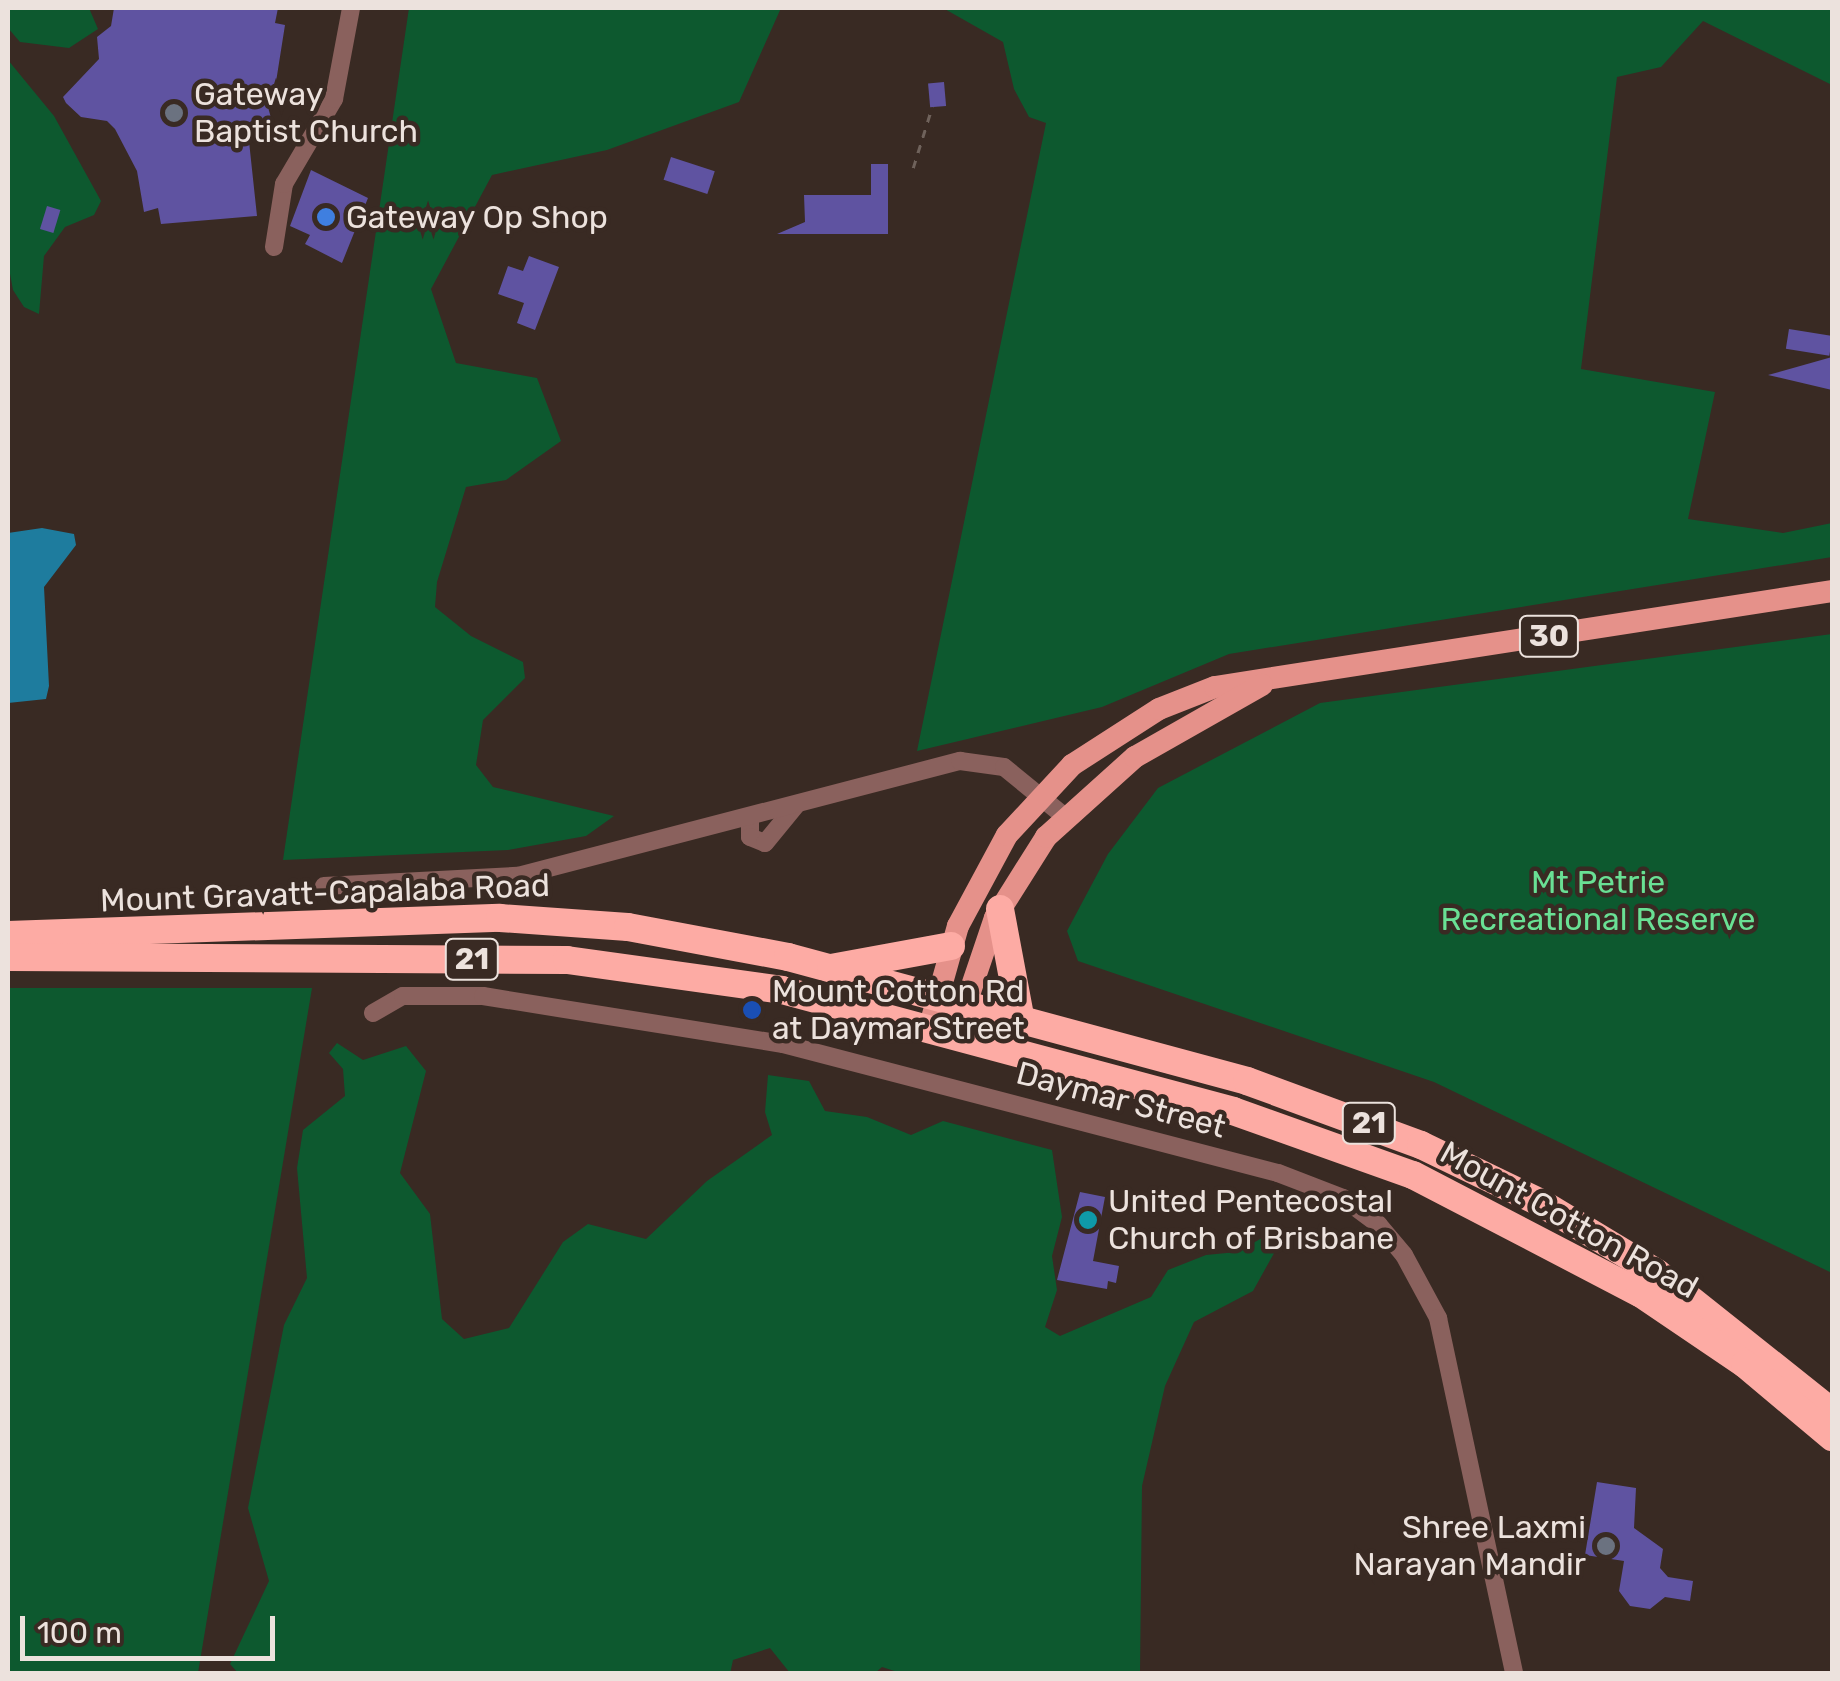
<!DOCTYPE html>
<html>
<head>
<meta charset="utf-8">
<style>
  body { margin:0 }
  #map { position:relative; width:1840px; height:1681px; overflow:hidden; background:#392a23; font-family:Rubik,sans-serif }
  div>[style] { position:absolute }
  .green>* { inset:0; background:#0d592f }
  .water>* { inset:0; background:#1e7c9e }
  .building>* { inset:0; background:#5f53a1; transform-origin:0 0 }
  .path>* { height:2.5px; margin-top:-1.25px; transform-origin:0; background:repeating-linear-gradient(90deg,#6f625b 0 8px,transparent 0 16px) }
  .minor>* { height:18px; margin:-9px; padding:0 9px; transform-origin:9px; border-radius:9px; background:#8a615d }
  .major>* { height:22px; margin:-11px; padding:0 11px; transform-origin:11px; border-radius:11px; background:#e5918a }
  .highway>* { height:28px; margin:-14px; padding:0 14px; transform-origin:14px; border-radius:14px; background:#fdaba4 }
  .dots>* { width:28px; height:28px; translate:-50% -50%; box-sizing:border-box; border:5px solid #392a23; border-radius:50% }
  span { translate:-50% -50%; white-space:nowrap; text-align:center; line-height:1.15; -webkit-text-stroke:9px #392a23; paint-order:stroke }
  .shield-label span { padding:2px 8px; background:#392a23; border:2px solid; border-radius:8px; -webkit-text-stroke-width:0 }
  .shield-label { font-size:30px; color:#ece2dd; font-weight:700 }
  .poi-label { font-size:32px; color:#ece2dd }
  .left { translate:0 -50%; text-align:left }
  .right { translate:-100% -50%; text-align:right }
  .park-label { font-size:32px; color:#69e094 }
  .street-label { font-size:32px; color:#ece2dd }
  .frame { position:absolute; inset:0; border:10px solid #ece2dd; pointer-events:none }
  .scale { position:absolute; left:20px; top:1616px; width:255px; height:45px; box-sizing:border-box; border:5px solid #ece2dd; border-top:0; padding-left:12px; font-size:30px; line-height:35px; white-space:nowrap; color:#ece2dd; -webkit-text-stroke:8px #392a23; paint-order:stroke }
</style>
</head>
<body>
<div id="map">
  <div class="green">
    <div style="clip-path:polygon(8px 8px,89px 8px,98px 29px,69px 48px,20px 42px,8px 28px)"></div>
    <div style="clip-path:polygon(409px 8px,781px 8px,739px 102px,607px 150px,492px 175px,431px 289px,456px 363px,537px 378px,561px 441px,506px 480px,466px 487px,437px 582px,435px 607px,471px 636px,523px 662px,525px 678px,483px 720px,476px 765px,493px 787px,614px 816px,586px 836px,508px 850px,283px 860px)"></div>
    <div style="clip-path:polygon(943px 8px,1832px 8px,1832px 85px,1703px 21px,1661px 67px,1617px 77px,1581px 369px,1715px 392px,1688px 519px,1783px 533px,1832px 523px,1832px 557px,1229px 654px,1102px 707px,917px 751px,1046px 123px,1029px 117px,1014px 89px,1003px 42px)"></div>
    <div style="clip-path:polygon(8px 60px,54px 116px,101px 201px,94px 215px,65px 227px,44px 256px,39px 314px,24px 307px,13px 290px,8px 263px)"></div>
    <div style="clip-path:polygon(1832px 634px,1832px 1273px,1434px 1082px,1078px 961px,1067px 931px,1108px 854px,1158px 788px,1320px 703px)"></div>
    <div style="clip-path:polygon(8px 988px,312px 988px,198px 1673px,8px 1673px)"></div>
    <div style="clip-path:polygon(337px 1043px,363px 1060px,406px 1046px,426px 1071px,400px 1173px,430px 1214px,442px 1319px,464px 1339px,509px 1328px,563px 1242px,588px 1224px,646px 1239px,707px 1181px,772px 1135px,765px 1112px,768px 1075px,809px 1081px,825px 1111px,867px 1117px,911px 1135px,943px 1121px,1052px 1150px,1062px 1217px,1052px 1256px,1057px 1290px,1045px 1327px,1060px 1336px,1151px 1297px,1168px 1270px,1206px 1255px,1237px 1252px,1271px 1233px,1278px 1246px,1253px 1291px,1194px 1322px,1165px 1386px,1142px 1486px,1140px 1673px,904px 1674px,882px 1667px,875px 1673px,790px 1673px,770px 1648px,733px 1660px,730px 1674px,238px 1673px,230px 1664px,269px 1581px,248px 1508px,284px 1325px,307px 1278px,297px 1168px,303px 1130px,345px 1096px,343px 1069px,329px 1053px)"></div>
  </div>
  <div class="water">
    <div style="clip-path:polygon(42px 528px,74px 534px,76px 545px,44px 587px,49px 686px,46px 699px,8px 703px,8px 533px)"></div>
  </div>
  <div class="building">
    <div style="clip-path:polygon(114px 8px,278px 8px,275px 23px,285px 25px,270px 120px,260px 119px,248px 132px,257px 216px,161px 224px,158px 208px,144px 212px,137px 171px,115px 129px,107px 121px,81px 117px,66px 103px,63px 97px,99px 59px,97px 37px,111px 26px)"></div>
    <div style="left:944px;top:82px;width:24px;height:16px;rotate:85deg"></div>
    <div style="left:671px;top:157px;width:46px;height:24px;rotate:18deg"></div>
    <div style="clip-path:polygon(871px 164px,888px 164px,888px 234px,777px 234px,805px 222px,804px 195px,871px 195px)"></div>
    <div style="clip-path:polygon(311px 170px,368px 198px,342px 263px,305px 244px,310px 235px,290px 226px)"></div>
    <div style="left:47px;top:206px;width:14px;height:24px;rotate:17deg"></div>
    <div style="clip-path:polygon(529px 256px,559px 267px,535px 330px,517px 323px,524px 303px,498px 294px,508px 266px,523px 271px)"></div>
    <div style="left:1789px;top:329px;width:44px;height:20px;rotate:9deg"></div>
    <div style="clip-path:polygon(1832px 357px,1832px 390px,1768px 375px)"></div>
    <div style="clip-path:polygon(1080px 1192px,1105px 1197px,1093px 1261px,1119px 1266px,1116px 1283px,1108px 1281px,1107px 1289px,1057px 1280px)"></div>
    <div style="clip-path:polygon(1597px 1482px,1636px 1488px,1634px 1528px,1663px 1549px,1660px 1568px,1668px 1577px,1693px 1581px,1690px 1601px,1665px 1597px,1650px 1609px,1630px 1606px,1619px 1591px,1624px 1561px,1585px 1555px)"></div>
  </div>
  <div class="path">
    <div style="left:913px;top:168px;width:64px;rotate:-72.7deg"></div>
  </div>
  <div class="minor">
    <div style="left:274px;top:247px;width:64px;rotate:-81deg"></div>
    <div style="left:284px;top:184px;width:99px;rotate:-59.5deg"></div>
    <div style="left:334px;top:99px;width:93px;rotate:-79.4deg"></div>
    <div style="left:750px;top:817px;width:20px;rotate:90deg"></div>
    <div style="left:750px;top:837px;width:16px;rotate:22deg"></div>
    <div style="left:765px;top:843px;width:50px;rotate:-50.6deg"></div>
    <div style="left:324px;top:886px;width:194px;rotate:-3deg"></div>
    <div style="left:518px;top:876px;width:457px;rotate:-14.6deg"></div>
    <div style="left:960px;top:761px;width:44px;rotate:7.8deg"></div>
    <div style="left:1004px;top:767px;width:77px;rotate:39.2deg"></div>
    <div style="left:373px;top:1013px;width:34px;rotate:-30deg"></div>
    <div style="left:403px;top:996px;width:80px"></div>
    <div style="left:483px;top:996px;width:304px;rotate:9.1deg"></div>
    <div style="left:783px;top:1044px;width:512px;rotate:14.61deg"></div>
    <div style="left:1278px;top:1173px;width:70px;rotate:21deg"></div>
    <div style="left:1343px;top:1198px;width:44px;rotate:36.6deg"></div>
    <div style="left:1378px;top:1224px;width:40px;rotate:50deg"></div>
    <div style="left:1404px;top:1255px;width:72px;rotate:61.6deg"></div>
    <div style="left:1438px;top:1318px;width:364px;rotate:77.9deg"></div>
  </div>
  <div class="major">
    <div style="left:929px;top:1029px;width:107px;rotate:-74.3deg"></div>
    <div style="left:958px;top:926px;width:103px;rotate:-61.7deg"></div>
    <div style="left:1007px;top:835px;width:96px;rotate:-47.1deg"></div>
    <div style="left:1072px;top:765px;width:103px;rotate:-32.8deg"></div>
    <div style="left:1159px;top:709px;width:60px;rotate:-21.4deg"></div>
    <div style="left:1215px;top:687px;width:624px;rotate:-8.84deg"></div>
    <div style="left:955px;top:1036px;width:125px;rotate:-71.3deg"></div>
    <div style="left:995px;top:918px;width:96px;rotate:-57.8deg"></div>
    <div style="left:1046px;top:837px;width:120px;rotate:-42deg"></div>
    <div style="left:1135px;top:757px;width:146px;rotate:-29.6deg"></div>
  </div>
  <div class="highway">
    <div style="left:1000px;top:909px;width:114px;rotate:79.4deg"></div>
    <div style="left:8px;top:935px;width:492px;rotate:-2deg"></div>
    <div style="left:500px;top:918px;width:128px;rotate:4deg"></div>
    <div style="left:628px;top:927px;width:163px;rotate:10.6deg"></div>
    <div style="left:788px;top:957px;width:475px;rotate:15.1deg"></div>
    <div style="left:1247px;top:1081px;width:185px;rotate:20.2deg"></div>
    <div style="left:1421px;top:1145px;width:133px;rotate:25.8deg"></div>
    <div style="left:1541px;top:1203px;width:135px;rotate:31.1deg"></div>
    <div style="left:1657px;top:1273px;width:223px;rotate:38.5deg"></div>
    <div style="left:8px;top:957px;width:559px;rotate:0.31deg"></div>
    <div style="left:567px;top:960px;width:217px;rotate:7.9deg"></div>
    <div style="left:782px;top:990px;width:467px;rotate:15deg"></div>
    <div style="left:1233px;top:1111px;width:191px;rotate:19.6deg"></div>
    <div style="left:1413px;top:1175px;width:256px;rotate:27.5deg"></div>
    <div style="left:1640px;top:1293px;width:127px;rotate:34.1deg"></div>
    <div style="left:1745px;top:1364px;width:114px;rotate:40deg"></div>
    <div style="left:831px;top:968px;width:122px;rotate:-10.4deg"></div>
  </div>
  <div class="dots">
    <div style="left:174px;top:113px;background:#6b7280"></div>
    <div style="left:326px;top:217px;background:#3f7fe0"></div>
    <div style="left:752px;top:1010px;background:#1a4fb4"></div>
    <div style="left:1088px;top:1220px;background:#0f9aa8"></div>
    <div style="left:1606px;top:1546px;background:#6b7280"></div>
  </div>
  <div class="shield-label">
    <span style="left:1549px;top:636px">30</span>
    <span style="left:472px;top:959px">21</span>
    <span style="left:1369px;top:1123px">21</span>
  </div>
  <div class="poi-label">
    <span class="left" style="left:194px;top:113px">Gateway<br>Baptist Church</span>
    <span class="left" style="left:346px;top:217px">Gateway Op Shop</span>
    <span class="left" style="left:772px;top:1010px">Mount Cotton Rd<br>at Daymar Street</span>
    <span class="left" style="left:1108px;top:1220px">United Pentecostal<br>Church of Brisbane</span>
    <span class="right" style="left:1586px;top:1546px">Shree Laxmi<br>Narayan Mandir</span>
  </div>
  <div class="park-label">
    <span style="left:1598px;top:901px">Mt Petrie<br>Recreational Reserve</span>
  </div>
  <div class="street-label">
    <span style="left:325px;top:893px;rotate:-2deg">Mount Gravatt-Capalaba Road</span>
    <span style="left:1121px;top:1100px;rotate:15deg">Daymar Street</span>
    <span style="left:1569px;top:1220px;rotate:29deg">Mount Cotton Road</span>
  </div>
  <div class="frame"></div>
  <div class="scale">100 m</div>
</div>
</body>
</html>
